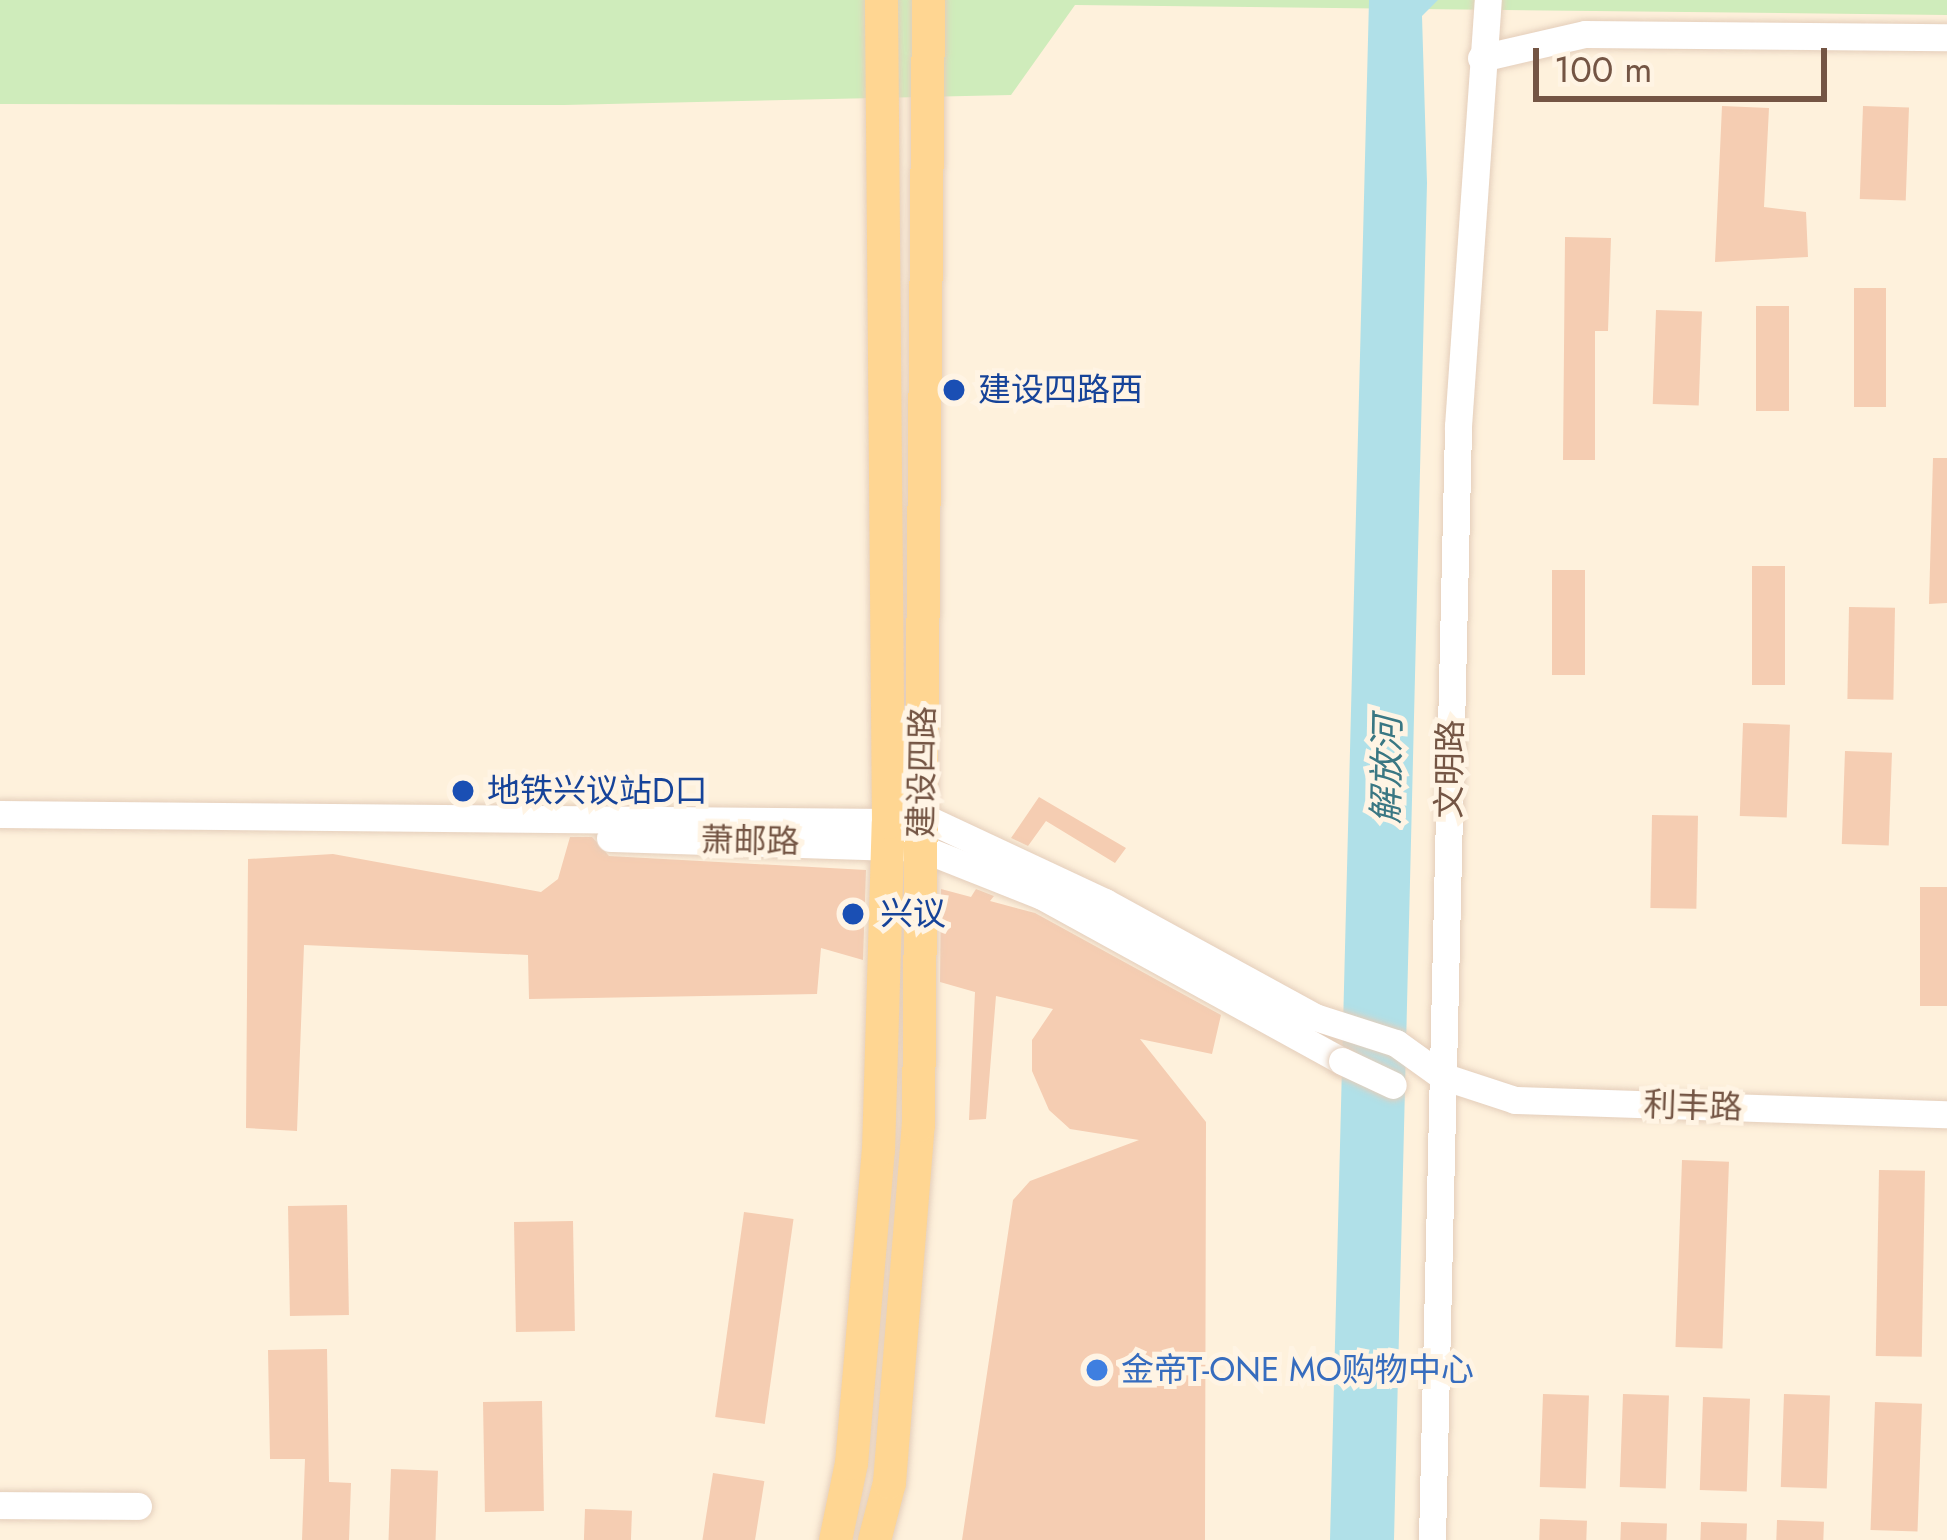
<!DOCTYPE html>
<html>
<head>
<meta charset="utf-8">
<style>
  body { margin:0 }
  #map { position:relative; width:1947px; height:1540px; overflow:hidden; background:#fef1dc; font-family:Jost,"Noto Sans SC",sans-serif }
  div>[style] { position:absolute }
  .green>* { inset:0; background:#cfecbb }
  .water>* { inset:0; background:#b0e0e8 }
  .building>* { inset:0; background:#f5cdb2; transform-origin:0 0 }
  .roads { filter:drop-shadow(0 0 3px #e4cebb) drop-shadow(0 0 3px #e4cebb) }
  .minor>* { height:27px; margin:-13.5px; padding:0 13.5px; transform-origin:13.5px; border-radius:13.5px; background:#fff }
  .major>* { height:33px; margin:-16.5px; padding:0 16.5px; transform-origin:16.5px; border-radius:16.5px; background:#ffd692 }
  .bridges { filter:drop-shadow(0 0 3px #e4cebb) drop-shadow(0 0 3px #e4cebb) }
  .minor-bridge>* { height:27px; margin:-13.5px; padding:0 13.5px; transform-origin:13.5px; border-radius:13.5px; background:#fff }
  .dots>* { width:33px; height:33px; translate:-50% -50%; box-sizing:border-box; border:6px solid #fff4e4; border-radius:50% }
  span { translate:-50% -50%; white-space:nowrap; text-align:center; line-height:1.15; -webkit-text-stroke:10px #fff4e4; paint-order:stroke }
  .transit-label { font-size:33px; color:#164399 }
  .left { translate:0 -50%; text-align:left }
  .street-label { font-size:33px; color:#745544 }
  .shop-label { font-size:33px; color:#366cbe }
  .water-label { font-size:36px; color:#3a7783; font-style:italic }
  .scale { position:absolute; left:1533px; top:48px; width:294px; height:54px; box-sizing:border-box; border:6px solid #745544; border-top:0; padding-left:15px; font-size:36px; line-height:42px; white-space:nowrap; color:#745544; -webkit-text-stroke:9px #fff4e4; paint-order:stroke }
</style>
</head>
<body>
<div id="map">
  <div class="green">
    <div style="clip-path:polygon(0 0,1947px 0,1947px 15px,1075px 5px,1011px 95px,564px 105px,0 104px)"></div>
  </div>
  <div class="water">
    <div style="clip-path:polygon(1369px 0,1438px 0,1422px 16px,1427px 183px,1394px 1540px,1330px 1540px)"></div>
  </div>
  <div class="building">
    <div style="clip-path:polygon(1722px 106px,1769px 108px,1764px 207px,1806px 212px,1808px 257px,1715px 262px)"></div>
    <div style="left:1863px;top:106px;width:46px;height:93px;rotate:2deg"></div>
    <div style="clip-path:polygon(1565px 237px,1611px 238px,1608px 331px,1595px 331px,1595px 460px,1563px 460px)"></div>
    <div style="left:1854px;top:288px;width:32px;height:119px"></div>
    <div style="left:1756px;top:306px;width:33px;height:105px"></div>
    <div style="left:1656px;top:310px;width:46px;height:94px;rotate:2deg"></div>
    <div style="clip-path:polygon(1933px 458px,1947px 458px,1947px 603px,1929px 604px)"></div>
    <div style="left:1752px;top:566px;width:33px;height:119px"></div>
    <div style="left:1552px;top:570px;width:33px;height:105px"></div>
    <div style="left:1849px;top:607px;width:46px;height:92px;rotate:1deg"></div>
    <div style="left:1743px;top:723px;width:47px;height:93px;rotate:2deg"></div>
    <div style="left:1845px;top:751px;width:47px;height:93px;rotate:2deg"></div>
    <div style="clip-path:polygon(1039px 797px,1126px 848px,1115px 863px,1046px 821px,1028px 846px,1011px 838px)"></div>
    <div style="left:1652px;top:815px;width:46px;height:93px;rotate:1deg"></div>
    <div style="clip-path:polygon(570px 837px,592px 837px,609px 856px,866px 870px,863px 960px,821px 948px,817px 994px,529px 999px,528px 955px,304px 945px,297px 1131px,246px 1128px,248px 859px,333px 854px,541px 892px,558px 879px)"></div>
    <div style="left:1920px;top:887px;width:27px;height:119px"></div>
    <div style="clip-path:polygon(941px 889px,971px 897px,976px 889px,994px 896px,990px 901px,1035px 913px,1221px 1015px,1212px 1054px,1140px 1039px,1206px 1122px,1205px 1540px,962px 1540px,1013px 1200px,1030px 1181px,1139px 1140px,1070px 1129px,1049px 1110px,1032px 1071px,1032px 1040px,1053px 1009px,996px 996px,986px 1119px,969px 1120px,975px 992px,940px 982px)"></div>
    <div style="left:1682px;top:1160px;width:47px;height:187px;rotate:2deg"></div>
    <div style="left:1879px;top:1170px;width:46px;height:186px;rotate:1deg"></div>
    <div style="left:347px;top:1205px;width:110px;height:59px;rotate:89deg"></div>
    <div style="left:744px;top:1212px;width:50px;height:207px;rotate:8deg"></div>
    <div style="left:573px;top:1221px;width:110px;height:59px;rotate:89deg"></div>
    <div style="clip-path:polygon(327px 1349px,329px 1482px,351px 1483px,349px 1540px,302px 1540px,305px 1459px,270px 1459px,268px 1350px)"></div>
    <div style="left:1543px;top:1394px;width:46px;height:93px;rotate:2deg"></div>
    <div style="left:1623px;top:1394px;width:46px;height:93px;rotate:2deg"></div>
    <div style="left:1784px;top:1394px;width:46px;height:93px;rotate:2deg"></div>
    <div style="left:1703px;top:1397px;width:47px;height:93px;rotate:2deg"></div>
    <div style="left:542px;top:1401px;width:110px;height:59px;rotate:89deg"></div>
    <div style="left:1875px;top:1402px;width:47px;height:128px;rotate:2deg"></div>
    <div style="left:391px;top:1469px;width:47px;height:71px;rotate:2deg"></div>
    <div style="left:713px;top:1473px;width:52px;height:68px;rotate:9deg"></div>
    <div style="left:585px;top:1509px;width:47px;height:31px;rotate:2deg"></div>
    <div style="left:1540px;top:1519px;width:47px;height:21px;rotate:2deg"></div>
    <div style="left:1777px;top:1520px;width:47px;height:20px;rotate:2deg"></div>
    <div style="left:1621px;top:1522px;width:46px;height:18px;rotate:2deg"></div>
    <div style="left:1701px;top:1522px;width:46px;height:18px;rotate:2deg"></div>
  </div>
  <div class="roads">
    <div class="minor">
      <div style="left:1481px;top:58px;width:107px;rotate:-13deg"></div>
      <div style="left:1585px;top:34px;width:362px;rotate:0.5deg"></div>
      <div style="left:0;top:814px;width:888px;rotate:0.52deg"></div>
      <div style="left:888px;top:822px;width:34px;rotate:-10deg"></div>
      <div style="left:921px;top:816px;width:203px;rotate:25.1deg"></div>
      <div style="left:1105px;top:902px;width:239px;rotate:28.7deg"></div>
      <div style="left:1315px;top:1017px;width:85px;rotate:17.8deg"></div>
      <div style="left:1396px;top:1043px;width:57px;rotate:35.7deg"></div>
      <div style="left:1442px;top:1076px;width:77px;rotate:18.2deg"></div>
      <div style="left:1515px;top:1100px;width:432px;rotate:1.9deg"></div>
      <div style="left:610px;top:838px;width:311px;rotate:1.8deg"></div>
      <div style="left:921px;top:848px;width:128px;rotate:21.6deg"></div>
      <div style="left:1040px;top:895px;width:345px;rotate:28.8deg"></div>
      <div style="left:0;top:1505px;width:138px;rotate:0.4deg"></div>
      <div style="left:1432px;top:1540px;width:1114px;rotate:-88.66deg"></div>
      <div style="left:1458px;top:426px;width:427px;rotate:-86deg"></div>
    </div>
    <div class="major">
      <div style="left:835px;top:1540px;width:79px;rotate:-78.3deg"></div>
      <div style="left:851px;top:1463px;width:314px;rotate:-85.1deg"></div>
      <div style="left:878px;top:1150px;width:328px;rotate:-88.3deg"></div>
      <div style="left:888px;top:822px;width:822px;rotate:-90.49deg"></div>
      <div style="left:874px;top:1540px;width:60px;rotate:-75.5deg"></div>
      <div style="left:889px;top:1482px;width:358px;rotate:-85.4deg"></div>
      <div style="left:918px;top:1125px;width:1125px;rotate:-89.49deg"></div>
    </div>
  </div>
  <div class="bridges">
    <div class="minor-bridge">
      <div style="left:1342px;top:1061px;width:56px;rotate:25.2deg"></div>
    </div>
  </div>
  <div class="dots">
    <div style="left:954px;top:390px;background:#1a4fb4"></div>
    <div style="left:463px;top:791px;background:#1a4fb4"></div>
    <div style="left:853px;top:914px;background:#1a4fb4"></div>
    <div style="left:1097px;top:1370px;background:#3f7fe0"></div>
  </div>
  <div class="transit-label">
    <span class="left" style="left:978px;top:390px">建设四路西</span>
    <span class="left" style="left:487px;top:791px">地铁兴议站D口</span>
    <span class="left" style="left:880px;top:914px">兴议</span>
  </div>
  <div class="street-label">
    <span style="left:1450px;top:769px;rotate:-89deg">文明路</span>
    <span style="left:922px;top:772px;rotate:-89deg">建设四路</span>
    <span style="left:750px;top:841px;rotate:1deg">萧邮路</span>
    <span style="left:1693px;top:1106px;rotate:2deg">利丰路</span>
  </div>
  <div class="shop-label">
    <span class="left" style="left:1121px;top:1370px">金帝T-ONE MO购物中心</span>
  </div>
  <div class="water-label">
    <span style="left:1387px;top:770px;rotate:-89deg">解放河</span>
  </div>
  <div class="scale">100 m</div>
</div>
</body>
</html>
